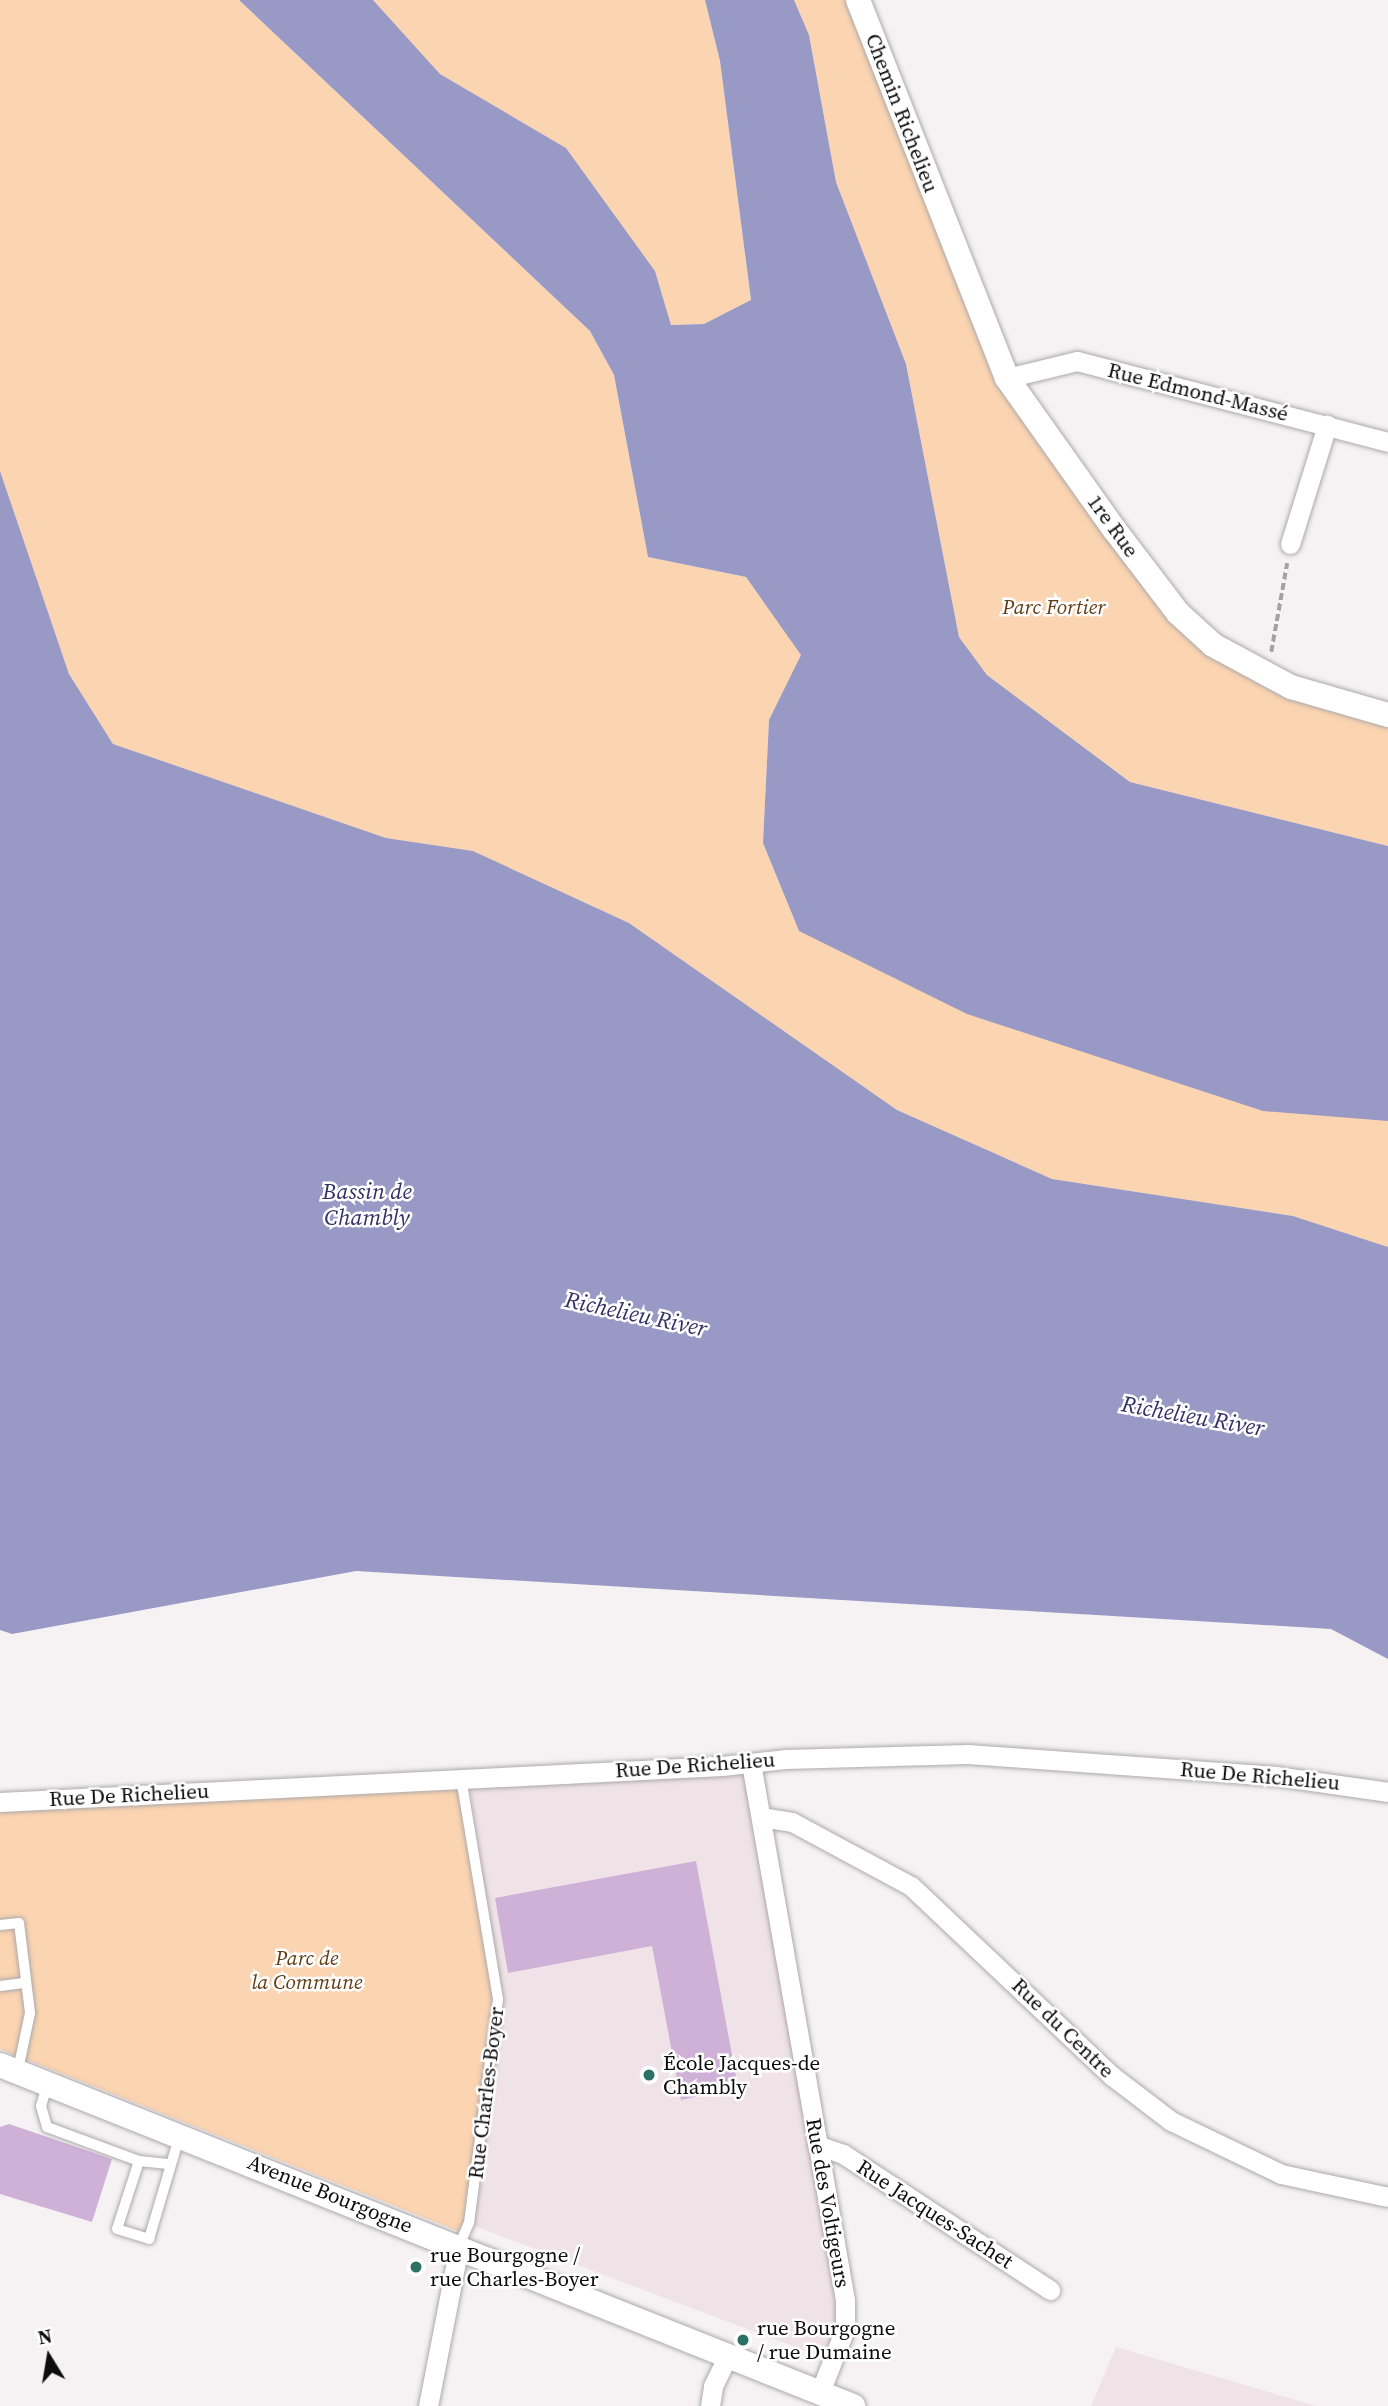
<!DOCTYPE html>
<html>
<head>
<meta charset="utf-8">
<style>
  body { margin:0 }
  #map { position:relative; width:1388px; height:2406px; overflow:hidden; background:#f6f2f4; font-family:"Source Serif 4",serif }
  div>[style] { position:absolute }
  .built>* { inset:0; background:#efe3e7 }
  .green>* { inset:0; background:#fbd4b1 }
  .water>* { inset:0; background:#9999c5 }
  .building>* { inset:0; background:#cfb0d7 }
  .path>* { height:3.5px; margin-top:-1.75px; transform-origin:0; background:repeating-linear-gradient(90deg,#a4a1a2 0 7px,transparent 0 10.5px) }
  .roads { filter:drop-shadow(0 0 2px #ada9aa) drop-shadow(0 0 2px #ada9aa) }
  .service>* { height:10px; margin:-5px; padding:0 5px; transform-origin:5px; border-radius:5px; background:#fff }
  .minor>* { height:19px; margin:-9.5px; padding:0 9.5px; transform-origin:9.5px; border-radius:9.5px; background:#fff }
  .tertiary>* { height:24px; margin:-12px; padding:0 12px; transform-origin:12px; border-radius:12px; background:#fff }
  .dots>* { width:19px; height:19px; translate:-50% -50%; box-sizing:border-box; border:4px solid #fff; border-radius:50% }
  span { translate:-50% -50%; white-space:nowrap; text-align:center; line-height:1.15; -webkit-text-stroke:5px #fff; paint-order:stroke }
  .street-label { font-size:21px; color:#0e0d0d }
  .park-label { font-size:21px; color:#623d14; font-style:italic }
  .poi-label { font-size:21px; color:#0e0d0d }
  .left { translate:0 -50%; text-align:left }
  .water-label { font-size:23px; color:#363068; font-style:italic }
  .north { position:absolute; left:14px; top:2322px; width:70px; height:70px; -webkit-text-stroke:5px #fff; paint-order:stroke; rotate:349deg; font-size:19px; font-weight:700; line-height:28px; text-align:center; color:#0e0d0d }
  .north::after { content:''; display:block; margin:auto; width:24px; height:32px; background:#0e0d0d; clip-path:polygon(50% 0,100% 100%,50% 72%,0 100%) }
</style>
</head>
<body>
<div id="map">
  <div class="built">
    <div style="clip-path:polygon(754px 1773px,844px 2313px,824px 2358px,474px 2226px,501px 2004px,470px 1788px)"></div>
    <div style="clip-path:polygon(1116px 2347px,1316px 2406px,1091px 2406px)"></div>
  </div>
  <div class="green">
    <div style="clip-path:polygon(0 0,239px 0,590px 331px,614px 375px,648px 557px,746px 577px,802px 655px,769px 720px,763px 843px,799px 931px,1388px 1121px,1388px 1247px,1293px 1216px,1052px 1179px,897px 1110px,629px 923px,473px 851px,386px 838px,113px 744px,69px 674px,0 471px)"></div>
    <div style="clip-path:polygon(373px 0,705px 0,720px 61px,751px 301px,704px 324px,671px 325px,655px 271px,566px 148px,440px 74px)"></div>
    <div style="clip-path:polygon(794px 0,853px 0,994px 349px,1213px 645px,1388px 715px,1388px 846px,1130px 782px,987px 675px,959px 637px,906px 364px,836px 182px,809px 35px)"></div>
    <div style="clip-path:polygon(461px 1778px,498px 1999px,463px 2233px,0 2049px,0 1802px)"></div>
  </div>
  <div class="water">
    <div style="clip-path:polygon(239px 0,373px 0,440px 74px,566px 148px,655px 271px,671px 325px,704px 324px,751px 300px,720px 61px,705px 0,794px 0,809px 35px,836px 182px,906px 364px,959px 637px,987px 675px,1130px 782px,1388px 846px,1388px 1121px,1263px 1111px,967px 1014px,799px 931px,763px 843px,769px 720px,801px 655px,746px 577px,648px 557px,614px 375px,590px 331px)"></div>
    <div style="clip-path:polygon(0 471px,69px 674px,113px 744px,386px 838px,473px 851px,629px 923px,897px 1110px,1052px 1179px,1293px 1216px,1388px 1247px,1388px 1659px,1331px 1629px,356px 1571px,12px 1634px,0 1630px)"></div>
  </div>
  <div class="building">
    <div style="clip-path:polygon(696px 1861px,738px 2087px,681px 2100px,652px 1946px,508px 1973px,495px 1898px)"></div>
    <div style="clip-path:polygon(9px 2124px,112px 2159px,92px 2222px,0 2194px,0 2127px)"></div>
  </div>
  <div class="path">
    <div style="left:1271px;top:652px;width:90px;rotate:-79.8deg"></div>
  </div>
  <div class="roads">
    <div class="service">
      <div style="left:0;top:1925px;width:19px;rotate:-6deg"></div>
      <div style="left:19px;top:1923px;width:91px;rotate:83deg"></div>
      <div style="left:30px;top:2013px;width:58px;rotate:101.9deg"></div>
      <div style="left:0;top:1986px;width:26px;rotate:-7deg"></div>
      <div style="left:48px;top:2083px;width:24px;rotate:107deg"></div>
      <div style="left:41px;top:2106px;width:22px;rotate:74deg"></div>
      <div style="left:47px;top:2127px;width:98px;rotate:20.3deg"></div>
      <div style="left:139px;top:2161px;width:29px;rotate:6deg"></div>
      <div style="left:139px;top:2161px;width:71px;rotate:107.9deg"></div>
      <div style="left:117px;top:2229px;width:34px;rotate:17deg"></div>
      <div style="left:149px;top:2239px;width:105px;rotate:-73.5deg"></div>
      <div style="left:459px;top:2246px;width:25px;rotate:-67deg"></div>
      <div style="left:469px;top:2223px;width:226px;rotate:-82.6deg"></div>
      <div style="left:498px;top:1999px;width:223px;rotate:-99.5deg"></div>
    </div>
    <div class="minor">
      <div style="left:1007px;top:378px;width:72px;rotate:-13.7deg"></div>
      <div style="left:1077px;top:361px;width:321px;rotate:14.6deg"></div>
      <div style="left:1290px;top:544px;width:125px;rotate:-72.7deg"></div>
      <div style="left:751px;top:1763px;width:545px;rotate:80.07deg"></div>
      <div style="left:845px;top:2300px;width:29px;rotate:90deg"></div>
      <div style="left:845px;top:2329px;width:68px;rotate:111.6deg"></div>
      <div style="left:0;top:1802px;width:723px;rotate:-2.85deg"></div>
      <div style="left:722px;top:1766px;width:63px;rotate:-6.3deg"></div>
      <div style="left:785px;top:1759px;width:183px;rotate:-1.6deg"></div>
      <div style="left:968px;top:1754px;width:309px;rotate:4.1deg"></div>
      <div style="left:1276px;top:1776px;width:113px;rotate:8.1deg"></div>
      <div style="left:761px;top:1817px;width:31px;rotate:9deg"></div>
      <div style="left:792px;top:1822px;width:135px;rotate:28.3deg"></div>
      <div style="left:911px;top:1886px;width:277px;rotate:43.4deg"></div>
      <div style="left:1112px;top:2076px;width:74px;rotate:37.3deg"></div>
      <div style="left:1171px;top:2121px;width:122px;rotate:25.7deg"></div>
      <div style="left:1281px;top:2174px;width:109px;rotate:12.1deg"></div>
      <div style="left:817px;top:2145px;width:28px;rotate:19deg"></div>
      <div style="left:843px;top:2154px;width:248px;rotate:33.3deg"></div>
      <div style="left:428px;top:2406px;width:163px;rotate:-79deg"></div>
      <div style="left:710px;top:2406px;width:20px;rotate:-81deg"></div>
      <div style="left:713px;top:2386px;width:34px;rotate:-64deg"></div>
    </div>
    <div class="tertiary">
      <div style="left:858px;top:0;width:406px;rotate:68.5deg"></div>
      <div style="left:1007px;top:378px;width:185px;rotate:54.7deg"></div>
      <div style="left:1114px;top:529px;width:106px;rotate:52.7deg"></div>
      <div style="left:1178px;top:613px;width:47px;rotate:42.4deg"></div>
      <div style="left:1213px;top:645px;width:89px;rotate:28.3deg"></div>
      <div style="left:1291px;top:687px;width:101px;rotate:16.1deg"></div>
      <div style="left:0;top:2065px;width:919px;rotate:21.79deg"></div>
    </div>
  </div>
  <div class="dots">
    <div style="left:649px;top:2075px;background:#2b7166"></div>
    <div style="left:416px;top:2267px;background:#2b7166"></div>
    <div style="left:743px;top:2340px;background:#2b7166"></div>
  </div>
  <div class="street-label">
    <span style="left:902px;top:113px;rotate:69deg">Chemin Richelieu</span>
    <span style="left:1198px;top:392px;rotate:14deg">Rue Edmond-Massé</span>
    <span style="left:1113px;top:526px;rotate:54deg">1re Rue</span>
    <span style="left:695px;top:1765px;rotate:-4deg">Rue De Richelieu</span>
    <span style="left:1260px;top:1776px;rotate:5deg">Rue De Richelieu</span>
    <span style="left:129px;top:1795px;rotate:-3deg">Rue De Richelieu</span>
    <span style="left:1063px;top:2028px;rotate:44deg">Rue du Centre</span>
    <span style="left:486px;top:2093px;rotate:-83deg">Rue Charles-Boyer</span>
    <span style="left:330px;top:2194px;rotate:22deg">Avenue Bourgogne</span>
    <span style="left:828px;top:2203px;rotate:80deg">Rue des Voltigeurs</span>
    <span style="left:935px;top:2214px;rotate:33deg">Rue Jacques-Sachet</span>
  </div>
  <div class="park-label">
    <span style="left:1054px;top:607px">Parc Fortier</span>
    <span style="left:307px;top:1970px">Parc de<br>la Commune</span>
  </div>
  <div class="poi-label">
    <span class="left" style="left:663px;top:2075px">École Jacques-de<br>Chambly</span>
    <span class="left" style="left:430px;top:2267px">rue Bourgogne /<br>rue Charles-Boyer</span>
    <span class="left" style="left:757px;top:2340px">rue Bourgogne<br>/ rue Dumaine</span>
  </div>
  <div class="water-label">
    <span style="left:367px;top:1204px">Bassin de<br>Chambly</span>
    <span style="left:636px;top:1314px;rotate:12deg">Richelieu River</span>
    <span style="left:1193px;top:1416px;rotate:10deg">Richelieu River</span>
  </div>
  <div class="north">N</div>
</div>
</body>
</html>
